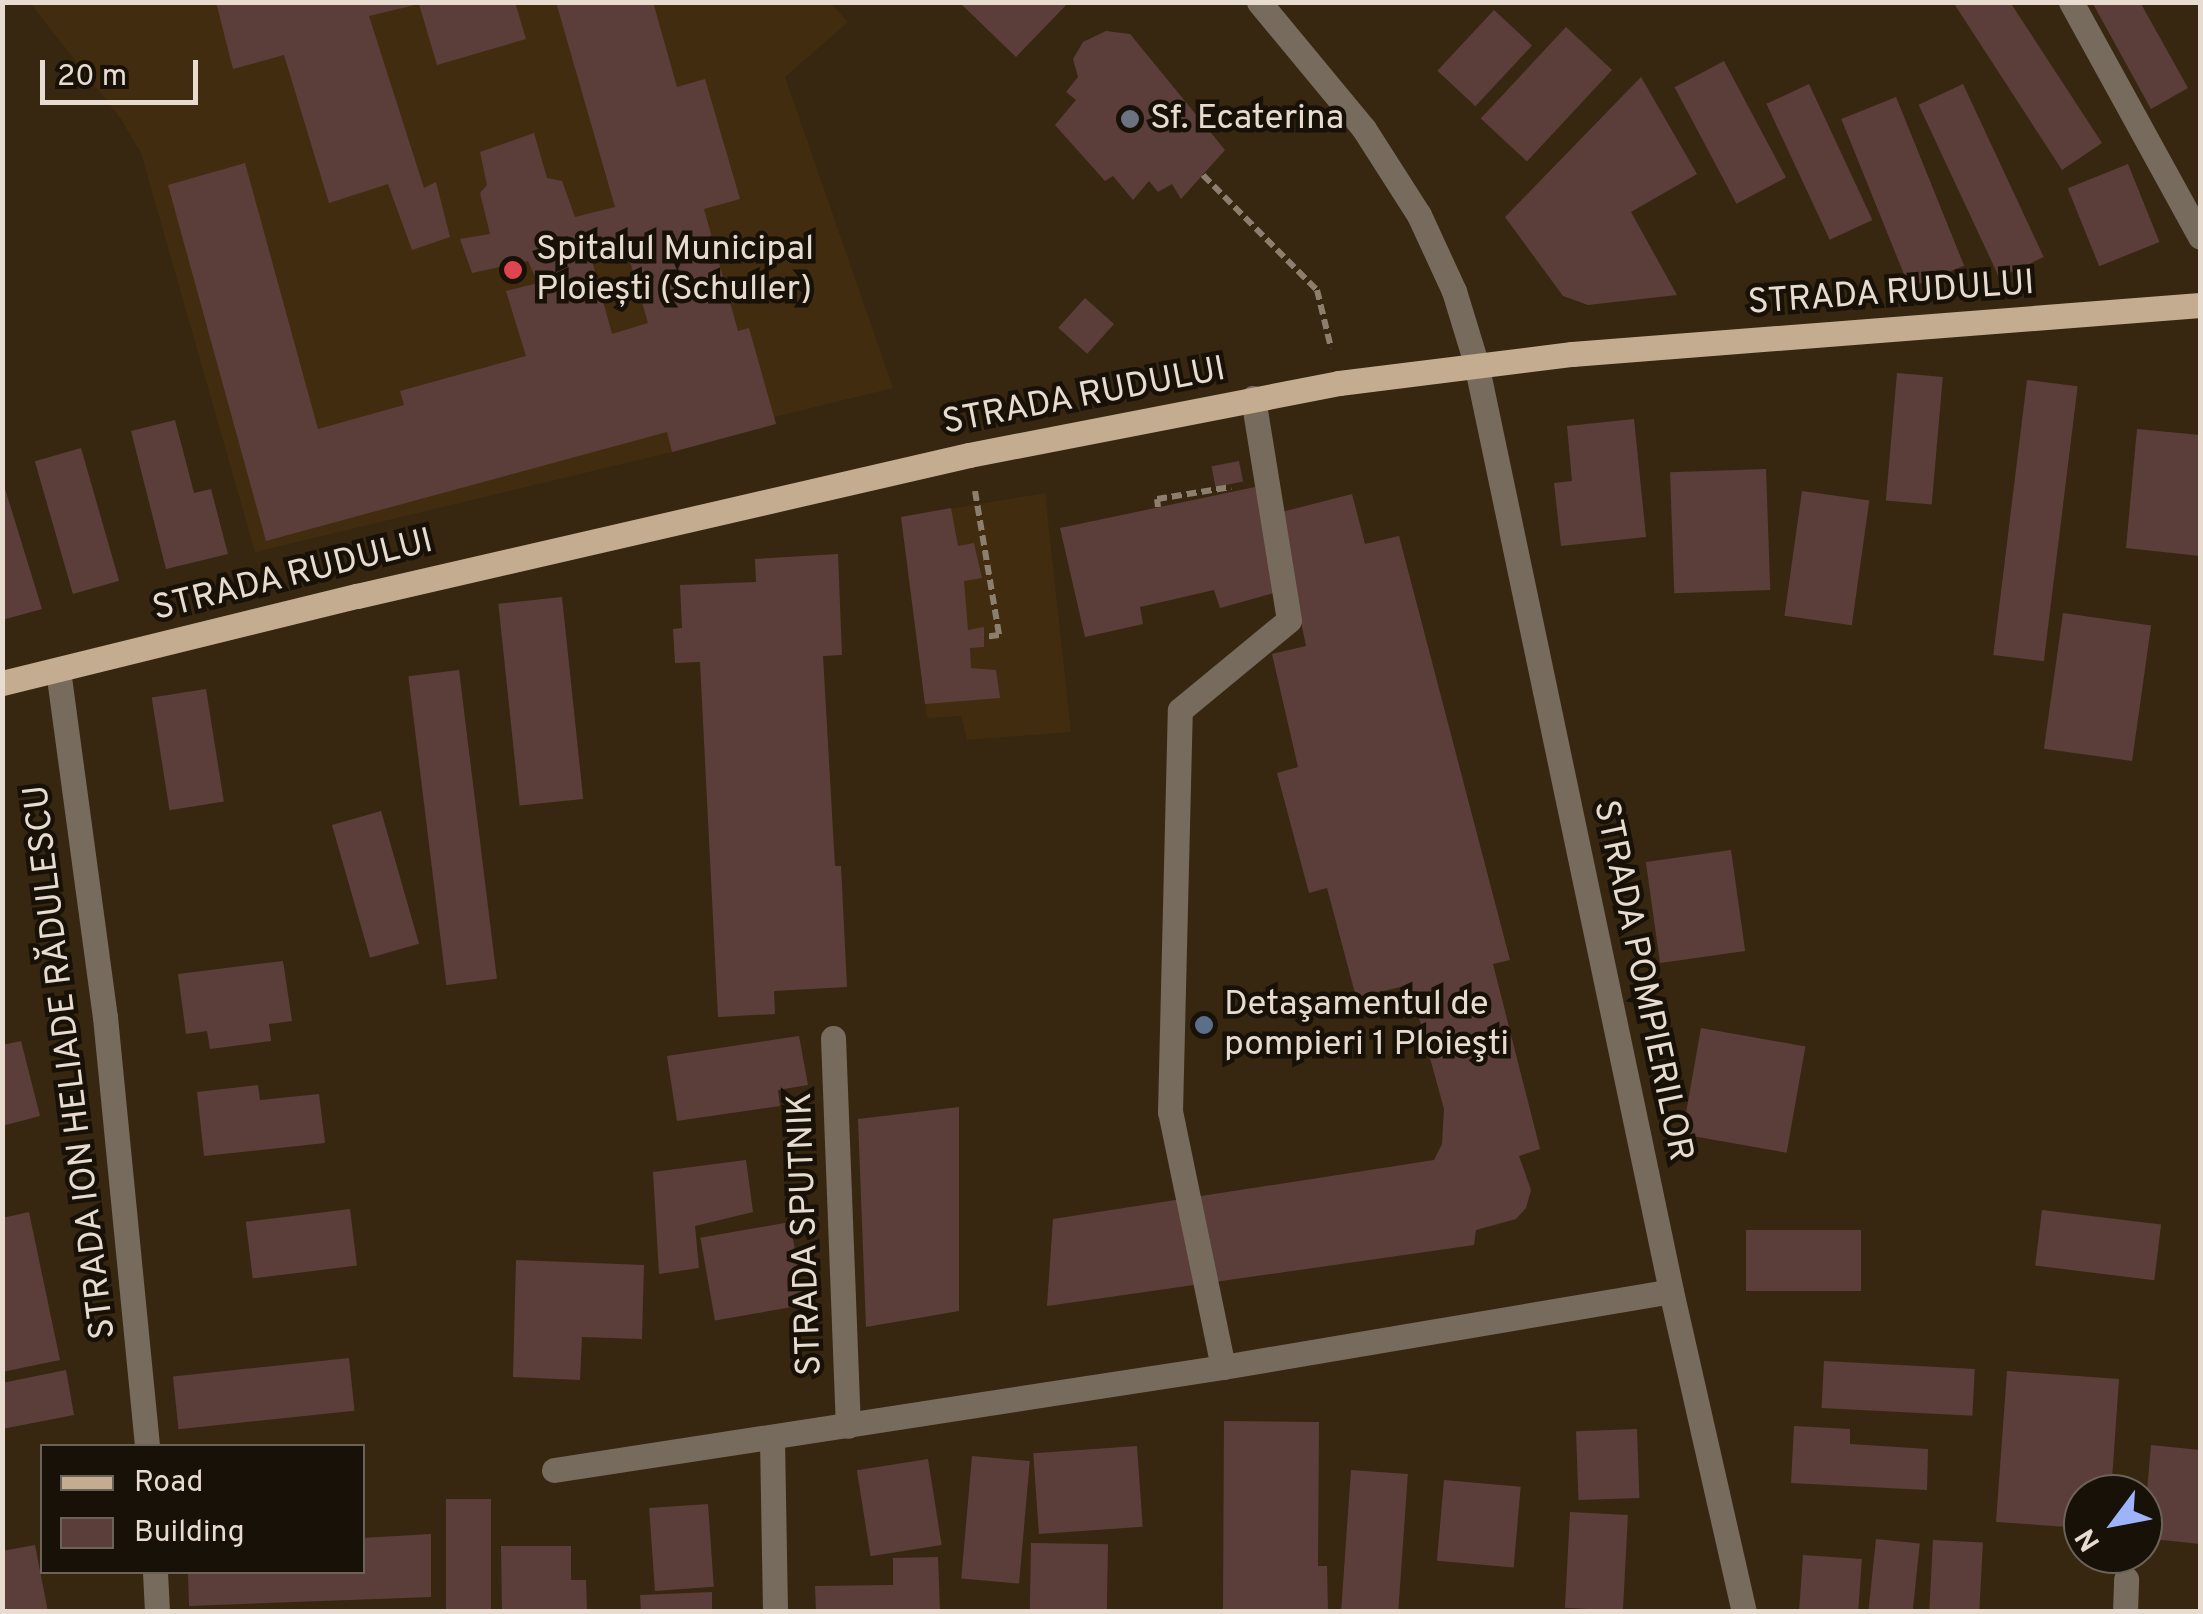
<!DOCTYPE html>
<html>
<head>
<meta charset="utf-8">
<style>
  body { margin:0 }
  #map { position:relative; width:2203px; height:1614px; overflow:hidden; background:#372710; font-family:Overpass,sans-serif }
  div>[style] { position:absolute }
  .built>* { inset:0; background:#412c0f }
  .building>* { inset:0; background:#5b3e3a; transform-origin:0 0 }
  .path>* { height:6px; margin-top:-3px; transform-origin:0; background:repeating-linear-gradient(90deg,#8d7f6d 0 10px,transparent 0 15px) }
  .minor>* { height:25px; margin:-12.5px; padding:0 12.5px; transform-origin:12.5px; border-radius:12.5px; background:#776b5e }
  .major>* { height:25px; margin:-12.5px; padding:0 12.5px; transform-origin:12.5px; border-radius:12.5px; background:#c4ac91 }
  .dots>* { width:28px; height:28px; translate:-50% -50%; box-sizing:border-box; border:5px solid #181108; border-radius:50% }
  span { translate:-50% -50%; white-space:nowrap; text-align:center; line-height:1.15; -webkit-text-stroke:9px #181108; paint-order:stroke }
  .poi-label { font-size:35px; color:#e7dccf }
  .left { translate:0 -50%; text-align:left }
  .street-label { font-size:35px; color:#e7dccf }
  .frame { position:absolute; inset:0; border:5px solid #e7dccf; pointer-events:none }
  .legend { position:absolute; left:40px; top:1444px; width:325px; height:130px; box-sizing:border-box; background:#181108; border:2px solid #6b6258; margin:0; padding:12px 18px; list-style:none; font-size:30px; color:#e7dccf }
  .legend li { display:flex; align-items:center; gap:20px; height:50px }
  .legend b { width:50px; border:2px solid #6b6258 }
  .north { position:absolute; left:2063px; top:1474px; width:100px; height:100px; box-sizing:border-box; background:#181108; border:2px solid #6b6258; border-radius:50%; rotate:238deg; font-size:28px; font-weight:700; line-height:40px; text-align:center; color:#e7dccf }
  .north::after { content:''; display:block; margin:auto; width:35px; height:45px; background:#9db4fd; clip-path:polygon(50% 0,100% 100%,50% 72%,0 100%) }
  .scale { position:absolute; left:40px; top:60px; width:158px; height:45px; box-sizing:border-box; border:5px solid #e7dccf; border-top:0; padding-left:12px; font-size:30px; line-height:35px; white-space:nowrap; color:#e7dccf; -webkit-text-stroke:8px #181108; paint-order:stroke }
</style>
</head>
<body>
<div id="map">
  <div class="built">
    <div style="clip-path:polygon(30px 3px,830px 3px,848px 22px,785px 77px,893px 388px,774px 417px,776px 424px,672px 452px,255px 552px,141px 153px,121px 119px)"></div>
    <div style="clip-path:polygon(1045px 493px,1071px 732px,967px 740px,961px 716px,927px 718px,901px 517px)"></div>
  </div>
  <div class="building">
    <div style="clip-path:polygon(216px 2px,515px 2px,526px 39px,437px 65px,419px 4px,369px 16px,424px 188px,436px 182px,450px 237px,412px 250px,388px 184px,329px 203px,284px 55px,233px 69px)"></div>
    <div style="clip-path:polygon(evenodd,556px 2px,653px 2px,677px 87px,705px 79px,740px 199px,704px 209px,738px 331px,749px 328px,776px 424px,672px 452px,667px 432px,266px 541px,168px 185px,245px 163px,318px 429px,404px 405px,400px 391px,526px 356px,506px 291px,538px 283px,528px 261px,472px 273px,460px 239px,490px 234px,480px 193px,487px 185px,480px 152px,534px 133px,547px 178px,562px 181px,575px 217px,615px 207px,556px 2px,625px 244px,648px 323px,612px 334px,589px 250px,625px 244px)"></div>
    <div style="clip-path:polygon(959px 2px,1069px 2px,1016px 57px)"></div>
    <div style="clip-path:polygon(1953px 2px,2010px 2px,2102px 143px,2062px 170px)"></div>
    <div style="clip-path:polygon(2092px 2px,2140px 2px,2188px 88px,2151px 109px)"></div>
    <div style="left:1494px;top:10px;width:52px;height:83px;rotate:43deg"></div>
    <div style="left:1566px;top:27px;width:63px;height:125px;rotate:43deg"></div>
    <div style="clip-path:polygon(1106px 31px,1130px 34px,1225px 150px,1181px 199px,1172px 184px,1158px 192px,1149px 181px,1133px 200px,1113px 176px,1105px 181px,1055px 125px,1076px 100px,1066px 92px,1078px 77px,1073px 59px,1083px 42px)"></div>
    <div style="left:1724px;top:61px;width:132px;height:56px;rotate:62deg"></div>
    <div style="clip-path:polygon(1641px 77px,1697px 174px,1631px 212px,1677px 295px,1588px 305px,1563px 296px,1505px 217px)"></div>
    <div style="left:1809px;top:84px;width:150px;height:47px;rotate:65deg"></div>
    <div style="left:1963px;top:84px;width:191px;height:49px;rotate:65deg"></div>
    <div style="left:1896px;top:97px;width:182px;height:59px;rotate:68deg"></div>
    <div style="left:2128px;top:164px;width:84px;height:65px;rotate:68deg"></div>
    <div style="left:1085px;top:298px;width:39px;height:40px;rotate:42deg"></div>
    <div style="left:1897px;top:373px;width:46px;height:128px;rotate:5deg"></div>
    <div style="left:2027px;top:380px;width:51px;height:277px;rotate:7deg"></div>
    <div style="clip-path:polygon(1634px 419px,1646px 537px,1561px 546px,1554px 483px,1572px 481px,1567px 426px)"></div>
    <div style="clip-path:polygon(175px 420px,194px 493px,211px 489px,228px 554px,166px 569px,131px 431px)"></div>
    <div style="clip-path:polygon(2137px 429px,2200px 435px,2200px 556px,2126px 548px)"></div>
    <div style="left:81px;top:448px;width:138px;height:48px;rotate:74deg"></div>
    <div style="left:1239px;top:461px;width:21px;height:28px;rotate:79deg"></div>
    <div style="left:1766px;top:469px;width:121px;height:96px;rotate:88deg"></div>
    <div style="clip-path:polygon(2px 479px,42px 609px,2px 620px)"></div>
    <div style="clip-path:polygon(1255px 487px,1281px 591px,1220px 608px,1214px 590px,1140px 607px,1143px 624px,1085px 637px,1060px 528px)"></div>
    <div style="left:1802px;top:491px;width:68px;height:126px;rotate:8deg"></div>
    <div style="clip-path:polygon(1352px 494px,1365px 544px,1399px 536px,1510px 960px,1493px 964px,1540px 1149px,1519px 1156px,1531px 1190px,1526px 1208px,1516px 1219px,1476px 1230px,1474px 1245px,1047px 1306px,1053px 1219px,1434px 1160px,1442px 1144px,1444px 1109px,1410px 985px,1356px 997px,1327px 888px,1309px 893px,1277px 773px,1298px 767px,1272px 654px,1306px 646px,1278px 513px)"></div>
    <div style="clip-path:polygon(951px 508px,958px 546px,974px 543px,982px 578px,964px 581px,968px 630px,984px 627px,984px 647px,970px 648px,971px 668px,996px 670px,1000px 698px,925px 704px,901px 517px)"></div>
    <div style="clip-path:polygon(838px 554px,842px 655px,823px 656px,835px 866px,841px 866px,847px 987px,774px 991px,775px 1014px,718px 1017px,700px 662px,675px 663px,673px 629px,682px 628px,680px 585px,756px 582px,755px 559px)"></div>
    <div style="left:562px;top:597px;width:203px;height:64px;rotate:84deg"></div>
    <div style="left:2063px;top:613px;width:89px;height:137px;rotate:8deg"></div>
    <div style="left:459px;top:670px;width:311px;height:51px;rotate:83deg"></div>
    <div style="left:206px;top:689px;width:114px;height:55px;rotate:81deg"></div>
    <div style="left:381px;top:811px;width:138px;height:51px;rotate:74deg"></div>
    <div style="left:1731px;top:850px;width:102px;height:86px;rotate:82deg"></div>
    <div style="clip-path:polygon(283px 961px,292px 1021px,269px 1024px,271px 1041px,210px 1049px,207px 1031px,186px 1034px,178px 974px)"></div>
    <div style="left:1701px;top:1028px;width:106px;height:108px;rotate:10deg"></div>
    <div style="clip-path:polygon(799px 1036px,808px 1085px,778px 1090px,780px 1106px,677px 1121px,667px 1056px)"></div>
    <div style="clip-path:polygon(21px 1041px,40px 1116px,2px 1126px,2px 1045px)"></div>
    <div style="clip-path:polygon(258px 1085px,260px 1100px,319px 1094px,325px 1143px,204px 1156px,197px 1092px)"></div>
    <div style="clip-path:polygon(959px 1107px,959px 1311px,866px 1327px,858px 1119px)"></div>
    <div style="clip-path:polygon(746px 1160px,753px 1212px,695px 1226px,699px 1268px,659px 1274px,653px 1172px)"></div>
    <div style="left:350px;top:1209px;width:57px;height:105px;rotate:83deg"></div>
    <div style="left:2042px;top:1210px;width:120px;height:56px;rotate:7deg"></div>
    <div style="clip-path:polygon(29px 1212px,60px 1360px,2px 1372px,2px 1218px)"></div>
    <div style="left:790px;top:1222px;width:84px;height:91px;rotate:80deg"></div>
    <div style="left:1746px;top:1230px;width:115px;height:61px"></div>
    <div style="clip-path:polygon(516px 1260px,644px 1265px,642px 1339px,582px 1337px,580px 1380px,513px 1377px)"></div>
    <div style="left:349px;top:1358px;width:53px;height:177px;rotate:84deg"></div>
    <div style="left:1824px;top:1361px;width:151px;height:47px;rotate:3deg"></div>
    <div style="clip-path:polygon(66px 1370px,74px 1415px,2px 1429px,2px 1383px)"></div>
    <div style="clip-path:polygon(2007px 1371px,2119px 1379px,2111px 1494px,2083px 1494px,2083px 1528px,1996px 1522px)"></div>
    <div style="clip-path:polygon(1224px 1421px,1319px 1422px,1318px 1566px,1327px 1566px,1328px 1612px,1223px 1612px)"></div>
    <div style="clip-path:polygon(1794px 1426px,1850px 1429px,1850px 1444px,1928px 1449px,1927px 1490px,1791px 1483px)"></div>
    <div style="left:1637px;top:1429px;width:69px;height:61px;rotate:88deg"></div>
    <div style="clip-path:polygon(2151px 1445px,2200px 1450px,2200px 1544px,2143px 1538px)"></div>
    <div style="left:1137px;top:1446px;width:81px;height:104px;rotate:86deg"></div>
    <div style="left:972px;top:1456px;width:58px;height:123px;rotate:5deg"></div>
    <div style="left:928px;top:1459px;width:87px;height:72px;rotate:81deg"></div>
    <div style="left:1351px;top:1470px;width:57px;height:141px;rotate:4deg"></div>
    <div style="left:1444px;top:1480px;width:77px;height:81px;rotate:5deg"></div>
    <div style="left:446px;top:1499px;width:45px;height:113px"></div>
    <div style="left:708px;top:1504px;width:83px;height:59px;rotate:86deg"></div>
    <div style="left:1570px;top:1512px;width:58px;height:96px;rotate:3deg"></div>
    <div style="clip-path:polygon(431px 1534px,431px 1597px,189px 1606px,188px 1572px,362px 1572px,362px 1538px)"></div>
    <div style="left:1876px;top:1539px;width:44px;height:73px;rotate:6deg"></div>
    <div style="left:1933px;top:1540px;width:50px;height:72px;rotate:3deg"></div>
    <div style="left:1031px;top:1543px;width:77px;height:69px;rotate:1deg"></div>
    <div style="clip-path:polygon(35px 1545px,48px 1612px,2px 1612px,2px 1551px)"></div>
    <div style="clip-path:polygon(501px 1546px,571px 1546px,571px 1580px,586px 1580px,587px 1612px,502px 1612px)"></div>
    <div style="left:1803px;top:1555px;width:59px;height:57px;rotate:4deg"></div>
    <div style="clip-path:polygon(938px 1557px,940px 1612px,816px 1612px,815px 1586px,893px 1585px,893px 1558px)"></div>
    <div style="clip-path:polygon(712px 1592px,712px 1612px,641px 1612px,640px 1595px)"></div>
  </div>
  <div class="path">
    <div style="left:1203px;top:175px;width:162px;rotate:45.3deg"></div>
    <div style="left:1317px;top:290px;width:60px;rotate:76.4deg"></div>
    <div style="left:975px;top:491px;width:146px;rotate:80.5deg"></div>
    <div style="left:999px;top:635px;width:15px;rotate:172deg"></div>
    <div style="left:1158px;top:507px;width:8px;rotate:-97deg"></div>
    <div style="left:1157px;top:499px;width:75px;rotate:-9.2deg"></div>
  </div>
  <div class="minor">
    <div style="left:1259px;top:2px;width:165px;rotate:50.4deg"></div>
    <div style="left:1364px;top:129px;width:102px;rotate:57.4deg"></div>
    <div style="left:1419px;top:215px;width:84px;rotate:65.3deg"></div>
    <div style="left:1454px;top:291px;width:75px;rotate:73deg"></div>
    <div style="left:1476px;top:363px;width:948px;rotate:78.13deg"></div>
    <div style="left:1671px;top:1291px;width:329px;rotate:77.2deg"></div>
    <div style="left:2071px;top:2px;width:268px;rotate:61.2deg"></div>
    <div style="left:58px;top:670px;width:350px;rotate:82.3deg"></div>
    <div style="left:105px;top:1017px;width:431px;rotate:84.4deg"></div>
    <div style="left:833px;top:1038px;width:388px;rotate:87.8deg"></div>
    <div style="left:1223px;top:1367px;width:260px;rotate:-101.7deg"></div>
    <div style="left:1170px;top:1112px;width:402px;rotate:-88.6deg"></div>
    <div style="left:1180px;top:710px;width:141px;rotate:-39.5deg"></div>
    <div style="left:1289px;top:620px;width:225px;rotate:-99.2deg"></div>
    <div style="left:772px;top:1439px;width:173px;rotate:89deg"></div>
    <div style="left:554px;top:1470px;width:677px;rotate:-8.75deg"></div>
    <div style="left:1223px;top:1367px;width:454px;rotate:-9.6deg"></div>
    <div style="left:155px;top:1572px;width:40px;rotate:87.1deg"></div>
    <div style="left:2125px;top:1612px;width:33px;rotate:-88deg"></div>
  </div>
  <div class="major">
    <div style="left:2px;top:683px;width:366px;rotate:-13.8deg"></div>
    <div style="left:357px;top:596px;width:628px;rotate:-12.97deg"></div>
    <div style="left:969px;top:455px;width:377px;rotate:-11deg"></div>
    <div style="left:1339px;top:383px;width:235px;rotate:-7.1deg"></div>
    <div style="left:1572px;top:354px;width:630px;rotate:-4.46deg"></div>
  </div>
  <div class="dots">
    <div style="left:1130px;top:119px;background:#6b7280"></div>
    <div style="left:513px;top:270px;background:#e0444e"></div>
    <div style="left:1204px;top:1025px;background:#5c6f8a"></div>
  </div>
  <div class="poi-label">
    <span class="left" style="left:1150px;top:119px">Sf. Ecaterina</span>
    <span class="left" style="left:536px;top:270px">Spitalul Municipal<br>Ploiești (Schuller)</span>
    <span class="left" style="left:1224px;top:1025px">Detaşamentul de<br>pompieri 1 Ploieşti</span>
  </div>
  <div class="street-label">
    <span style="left:1891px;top:294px;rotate:-4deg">STRADA RUDULUI</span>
    <span style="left:1084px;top:397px;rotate:-11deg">STRADA RUDULUI</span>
    <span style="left:293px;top:576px;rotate:-14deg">STRADA RUDULUI</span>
    <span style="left:1642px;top:981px;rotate:78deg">STRADA POMPIERILOR</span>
    <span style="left:71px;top:1062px;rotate:-97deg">STRADA ION HELIADE RĂDULESCU</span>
    <span style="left:806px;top:1234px;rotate:-92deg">STRADA SPUTNIK</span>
  </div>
  <div class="frame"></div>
  <ul class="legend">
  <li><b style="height:12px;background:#c4ac91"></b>Road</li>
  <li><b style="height:28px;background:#5b3e3a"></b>Building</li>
  </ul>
  <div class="north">N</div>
  <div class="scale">20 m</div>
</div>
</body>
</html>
